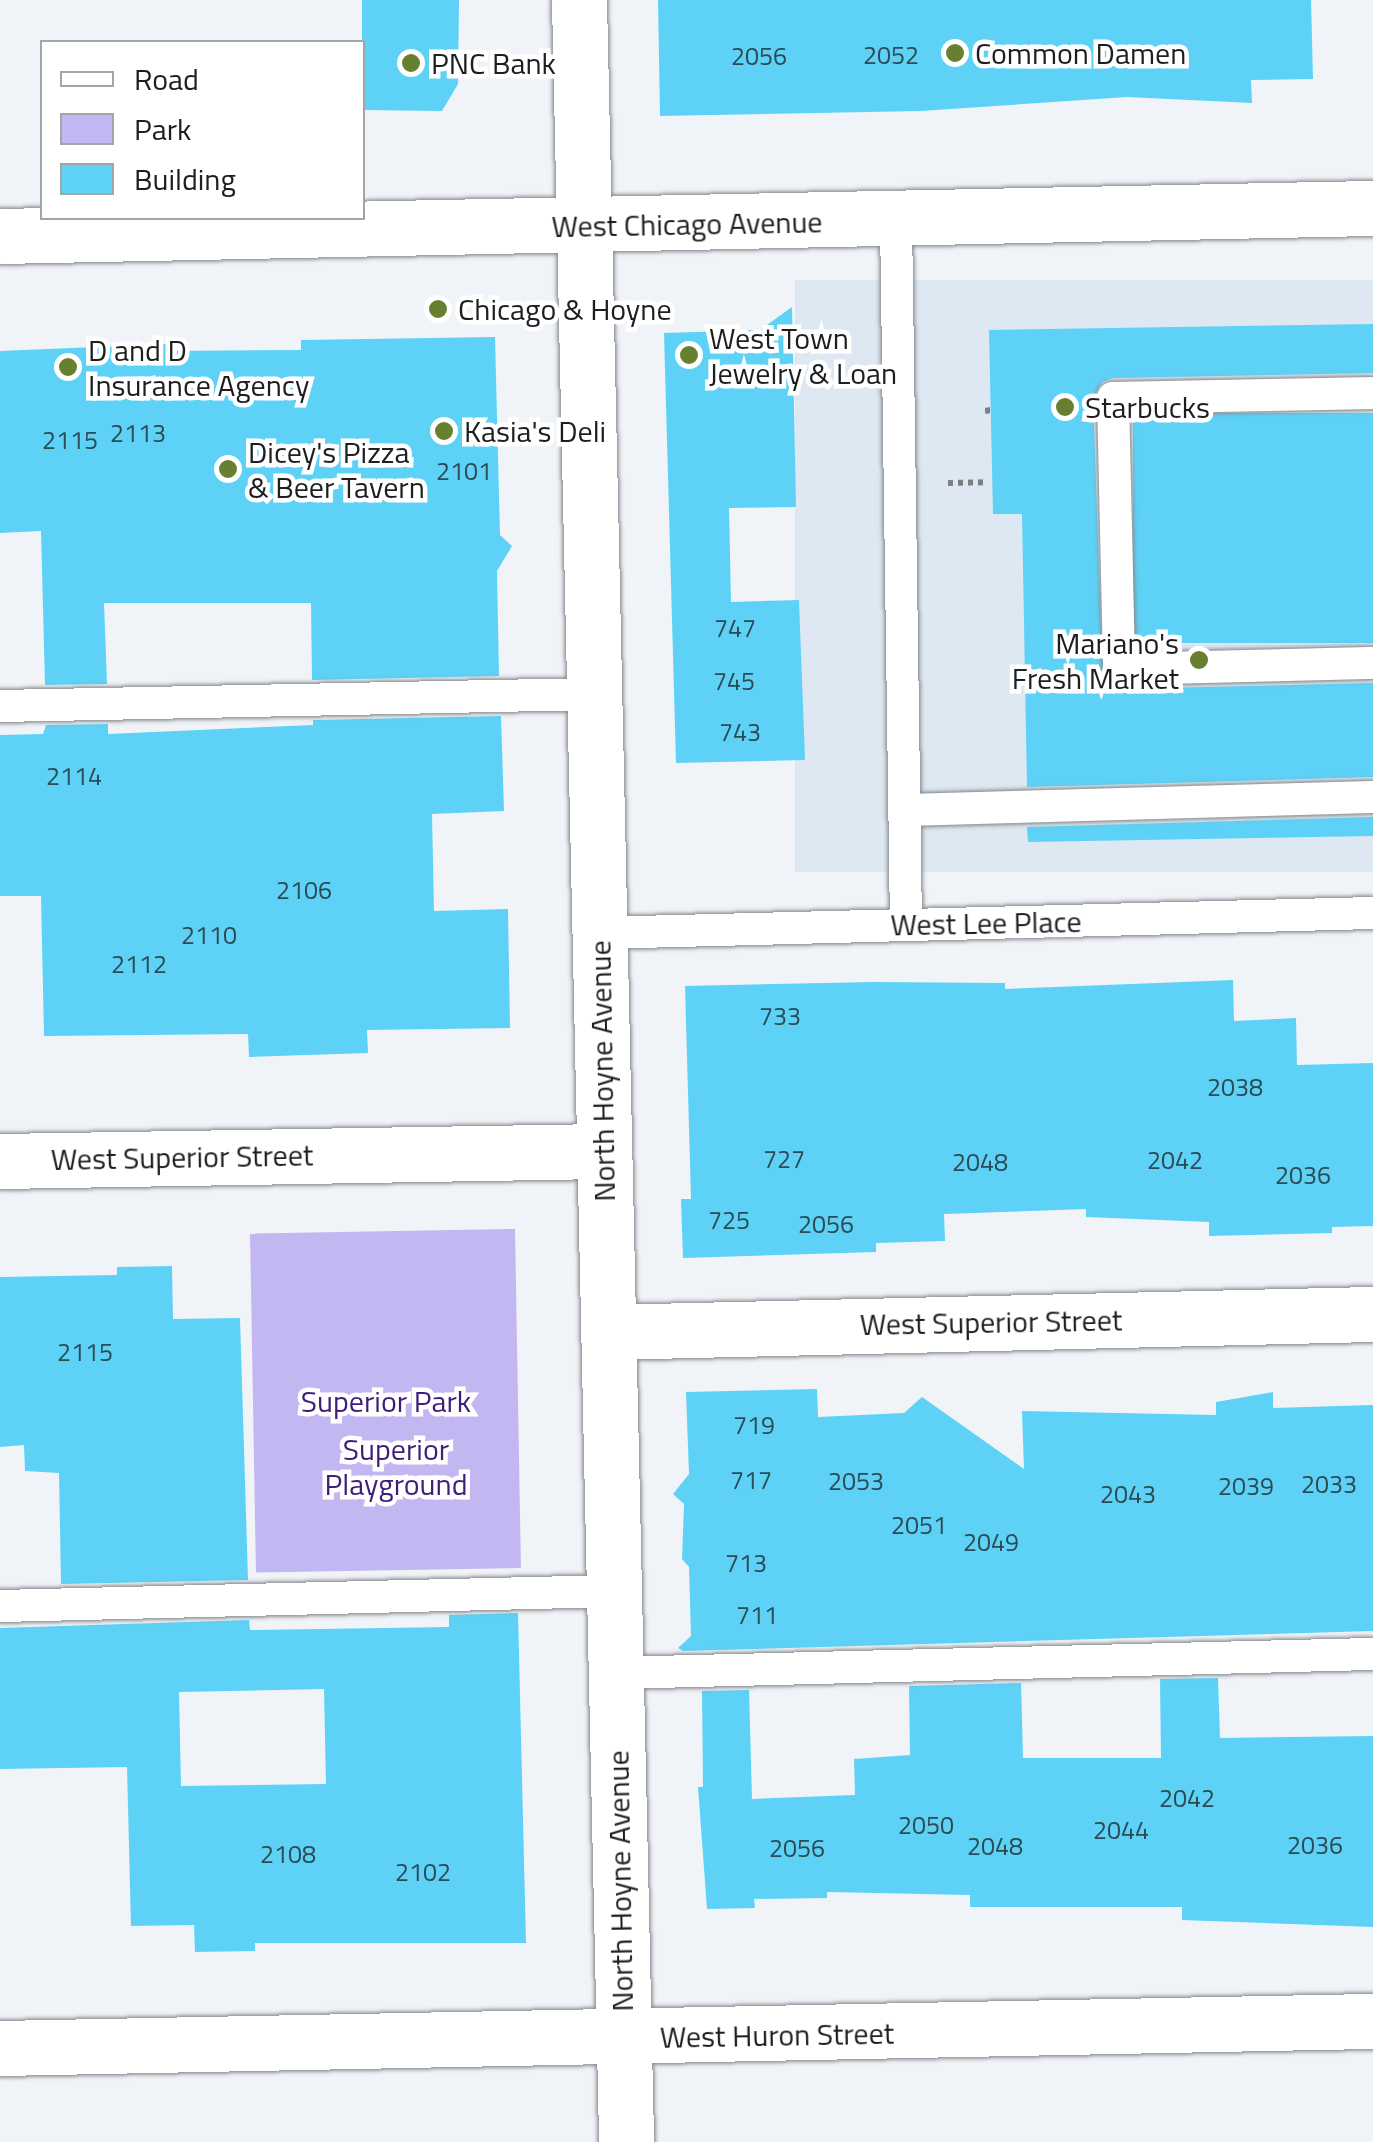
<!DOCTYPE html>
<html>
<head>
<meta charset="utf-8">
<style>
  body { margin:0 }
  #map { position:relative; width:1373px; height:2142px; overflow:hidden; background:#f0f4f8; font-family:"Titillium Web",sans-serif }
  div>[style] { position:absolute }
  .built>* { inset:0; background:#dde8f2; transform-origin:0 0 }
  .green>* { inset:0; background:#c3b7f1; transform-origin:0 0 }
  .building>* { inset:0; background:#5dd2f6; transform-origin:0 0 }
  .path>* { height:6px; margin-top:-3px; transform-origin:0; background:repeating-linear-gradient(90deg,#7d8082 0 5px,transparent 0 10px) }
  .roads { filter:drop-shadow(0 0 2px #84888c) drop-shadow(0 0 2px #84888c) }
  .service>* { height:32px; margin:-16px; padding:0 16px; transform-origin:16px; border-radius:16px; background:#fff }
  .minor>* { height:55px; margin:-27.5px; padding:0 27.5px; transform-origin:27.5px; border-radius:27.5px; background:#fff }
  .secondary>* { height:55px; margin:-27.5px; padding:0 27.5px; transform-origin:27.5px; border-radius:27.5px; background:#fff }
  .dots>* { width:28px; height:28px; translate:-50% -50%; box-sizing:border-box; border:5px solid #fff; border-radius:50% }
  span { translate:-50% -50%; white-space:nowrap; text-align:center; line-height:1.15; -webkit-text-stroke:9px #fff; paint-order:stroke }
  .number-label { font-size:25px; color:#2c4b55 }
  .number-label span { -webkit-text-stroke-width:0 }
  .poi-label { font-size:30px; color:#1c1e1f }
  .left { translate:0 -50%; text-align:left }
  .right { translate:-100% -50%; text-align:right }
  .street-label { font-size:30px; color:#1c1e1f }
  .park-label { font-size:30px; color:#401d7a }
  .legend { position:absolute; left:40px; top:40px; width:325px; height:180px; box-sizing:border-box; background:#fff; border:2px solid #a4a5a5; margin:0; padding:12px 18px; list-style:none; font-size:30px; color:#1c1e1f }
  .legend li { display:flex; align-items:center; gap:20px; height:50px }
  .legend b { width:50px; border:2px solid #a4a5a5 }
</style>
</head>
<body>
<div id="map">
  <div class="built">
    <div style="left:1373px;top:280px;width:592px;height:578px;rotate:90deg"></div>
  </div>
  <div class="green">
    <div style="left:515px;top:1229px;width:339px;height:265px;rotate:89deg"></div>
  </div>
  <div class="building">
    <div style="clip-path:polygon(362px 0,459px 0,458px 84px,442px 111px,362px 110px)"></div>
    <div style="clip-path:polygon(658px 0,1311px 0,1313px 79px,1251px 80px,1252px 103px,1127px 97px,921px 111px,660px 116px)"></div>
    <div style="clip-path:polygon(792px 307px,796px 507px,729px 508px,731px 602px,799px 600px,805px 760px,676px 763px,664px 333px,760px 330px)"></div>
    <div style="clip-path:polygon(1373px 324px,1373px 373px,1113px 378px,1102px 382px,1093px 398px,1103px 680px,1119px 689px,1373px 683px,1373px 777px,1027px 787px,1022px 514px,993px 514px,989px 330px)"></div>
    <div style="clip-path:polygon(495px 337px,500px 535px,512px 546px,497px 571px,499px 676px,312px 680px,311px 603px,104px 603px,107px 684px,45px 685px,41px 531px,0 533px,0 351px,168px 344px,168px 351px,301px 350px,301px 340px)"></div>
    <div style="left:1373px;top:413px;width:230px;height:240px;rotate:90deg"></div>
    <div style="clip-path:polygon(501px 716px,504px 811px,432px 814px,434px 911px,508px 909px,510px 1028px,367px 1030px,368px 1053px,249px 1057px,248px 1034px,44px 1036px,41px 896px,0 896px,0 735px,43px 734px,46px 725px,108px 724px,108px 734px,313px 725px,313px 720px)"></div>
    <div style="clip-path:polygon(1373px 817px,1373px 836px,1028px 842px,1027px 827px)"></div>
    <div style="clip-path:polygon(1233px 980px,1234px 1021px,1296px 1018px,1297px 1065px,1373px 1063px,1373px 1226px,1332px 1227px,1332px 1233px,1209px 1236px,1209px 1222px,1086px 1217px,1086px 1209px,944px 1214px,945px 1241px,876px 1243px,876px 1252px,683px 1258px,681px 1199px,691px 1199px,685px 986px,874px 982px,1005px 983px,1005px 989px)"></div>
    <div style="clip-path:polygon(172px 1266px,173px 1319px,240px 1318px,248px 1580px,61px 1584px,59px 1473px,25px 1471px,24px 1445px,0 1447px,0 1277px,117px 1275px,117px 1267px)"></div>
    <div style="clip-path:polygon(817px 1389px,818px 1417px,904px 1413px,922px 1397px,1024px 1469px,1022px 1411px,1216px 1415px,1216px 1402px,1273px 1392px,1273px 1408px,1373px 1405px,1373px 1631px,683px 1651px,678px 1648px,691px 1636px,689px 1567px,682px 1559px,684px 1504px,673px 1494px,689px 1474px,686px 1392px)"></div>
    <div style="clip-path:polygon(evenodd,518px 1613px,526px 1943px,255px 1943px,255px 1951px,195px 1952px,194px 1925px,131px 1926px,127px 1767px,0 1769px,0 1628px,249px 1620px,250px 1630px,449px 1627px,449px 1615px,518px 1613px,324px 1689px,326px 1784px,181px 1786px,179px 1692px,324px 1689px)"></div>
    <div style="clip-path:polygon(1218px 1678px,1220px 1738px,1373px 1736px,1373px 1927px,1182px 1920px,1182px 1907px,970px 1907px,970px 1895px,827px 1892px,827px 1898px,754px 1899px,755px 1908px,707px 1909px,698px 1787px,703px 1787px,702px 1691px,749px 1690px,752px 1799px,855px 1795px,854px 1759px,910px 1755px,909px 1686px,1021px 1683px,1023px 1758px,1161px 1758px,1160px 1679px)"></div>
  </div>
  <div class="path">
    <div style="left:985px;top:411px;width:6px;rotate:-9deg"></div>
    <div style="left:948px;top:483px;width:39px;rotate:-1deg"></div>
  </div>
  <div class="roads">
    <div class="service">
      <div style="left:896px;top:219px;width:706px;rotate:89.19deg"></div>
      <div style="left:1373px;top:393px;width:260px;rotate:178.9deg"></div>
      <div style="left:1113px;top:398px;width:271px;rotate:88.7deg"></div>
      <div style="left:1119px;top:669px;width:254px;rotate:-1.4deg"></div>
      <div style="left:0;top:706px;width:594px;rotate:-1.16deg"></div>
      <div style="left:904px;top:810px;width:469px;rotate:-1.6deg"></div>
      <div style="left:599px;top:933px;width:774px;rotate:-1.48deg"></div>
      <div style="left:0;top:1606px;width:613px;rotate:-1.4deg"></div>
      <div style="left:615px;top:1673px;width:758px;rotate:-1.44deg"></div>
    </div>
    <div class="minor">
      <div style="left:579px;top:0;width:2143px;rotate:88.74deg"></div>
      <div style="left:0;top:1161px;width:604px;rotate:-0.95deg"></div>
      <div style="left:608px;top:1332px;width:765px;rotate:-1.35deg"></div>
      <div style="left:0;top:2048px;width:1373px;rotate:-1.13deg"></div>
    </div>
    <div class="secondary">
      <div style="left:0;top:236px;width:1373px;rotate:-1.17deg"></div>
    </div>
  </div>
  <div class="dots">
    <div style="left:955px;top:53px;background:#677f31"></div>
    <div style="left:411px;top:63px;background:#677f31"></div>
    <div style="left:438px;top:309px;background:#677f31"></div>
    <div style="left:689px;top:355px;background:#677f31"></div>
    <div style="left:68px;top:367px;background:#677f31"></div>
    <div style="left:1065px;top:407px;background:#677f31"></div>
    <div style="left:444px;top:431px;background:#677f31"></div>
    <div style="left:228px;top:469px;background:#677f31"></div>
    <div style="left:1199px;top:660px;background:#677f31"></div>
  </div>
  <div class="number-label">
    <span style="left:891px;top:55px">2052</span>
    <span style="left:759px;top:56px">2056</span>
    <span style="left:138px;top:433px">2113</span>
    <span style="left:70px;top:440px">2115</span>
    <span style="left:464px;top:471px">2101</span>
    <span style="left:735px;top:628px">747</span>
    <span style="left:734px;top:681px">745</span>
    <span style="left:740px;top:732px">743</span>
    <span style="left:74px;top:776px">2114</span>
    <span style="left:304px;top:890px">2106</span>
    <span style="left:209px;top:935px">2110</span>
    <span style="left:139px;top:964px">2112</span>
    <span style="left:780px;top:1016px">733</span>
    <span style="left:1235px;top:1087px">2038</span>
    <span style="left:784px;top:1159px">727</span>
    <span style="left:1175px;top:1160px">2042</span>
    <span style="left:980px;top:1162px">2048</span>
    <span style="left:1303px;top:1175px">2036</span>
    <span style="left:729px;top:1220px">725</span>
    <span style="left:826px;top:1224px">2056</span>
    <span style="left:85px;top:1352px">2115</span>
    <span style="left:754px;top:1425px">719</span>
    <span style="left:751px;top:1480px">717</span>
    <span style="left:856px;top:1481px">2053</span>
    <span style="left:1329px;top:1484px">2033</span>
    <span style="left:1246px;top:1486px">2039</span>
    <span style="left:1128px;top:1494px">2043</span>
    <span style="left:919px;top:1525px">2051</span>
    <span style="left:991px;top:1542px">2049</span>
    <span style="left:746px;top:1563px">713</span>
    <span style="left:757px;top:1615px">711</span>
    <span style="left:1187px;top:1798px">2042</span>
    <span style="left:926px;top:1825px">2050</span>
    <span style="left:1121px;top:1830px">2044</span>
    <span style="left:1315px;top:1845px">2036</span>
    <span style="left:995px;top:1846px">2048</span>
    <span style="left:797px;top:1848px">2056</span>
    <span style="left:288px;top:1854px">2108</span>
    <span style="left:423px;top:1872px">2102</span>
  </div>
  <div class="poi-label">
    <span class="left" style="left:975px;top:53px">Common Damen</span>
    <span class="left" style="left:431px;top:63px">PNC Bank</span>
    <span class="left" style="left:458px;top:309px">Chicago &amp; Hoyne</span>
    <span class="left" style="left:709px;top:355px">West Town<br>Jewelry &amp; Loan</span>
    <span class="left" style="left:88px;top:367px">D and D<br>Insurance Agency</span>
    <span class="left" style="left:1085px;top:407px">Starbucks</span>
    <span class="left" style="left:464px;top:431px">Kasia's Deli</span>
    <span class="left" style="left:248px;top:469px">Dicey's Pizza<br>&amp; Beer Tavern</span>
    <span class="right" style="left:1179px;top:660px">Mariano's<br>Fresh Market</span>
  </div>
  <div class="street-label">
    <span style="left:687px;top:224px;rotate:-1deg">West Chicago Avenue</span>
    <span style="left:986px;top:923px;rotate:-1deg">West Lee Place</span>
    <span style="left:602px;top:1071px;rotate:-91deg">North Hoyne Avenue</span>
    <span style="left:182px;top:1157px;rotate:-1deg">West Superior Street</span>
    <span style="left:991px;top:1322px;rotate:-1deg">West Superior Street</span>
    <span style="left:620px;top:1881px;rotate:-91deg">North Hoyne Avenue</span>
    <span style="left:777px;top:2035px;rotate:-1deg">West Huron Street</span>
  </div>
  <div class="park-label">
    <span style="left:386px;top:1401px">Superior Park</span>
    <span style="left:396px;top:1466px">Superior<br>Playground</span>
  </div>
  <ul class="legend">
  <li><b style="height:12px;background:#fff"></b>Road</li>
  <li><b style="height:28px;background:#c3b7f1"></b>Park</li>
  <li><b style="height:28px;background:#5dd2f6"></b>Building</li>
  </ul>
</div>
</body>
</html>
